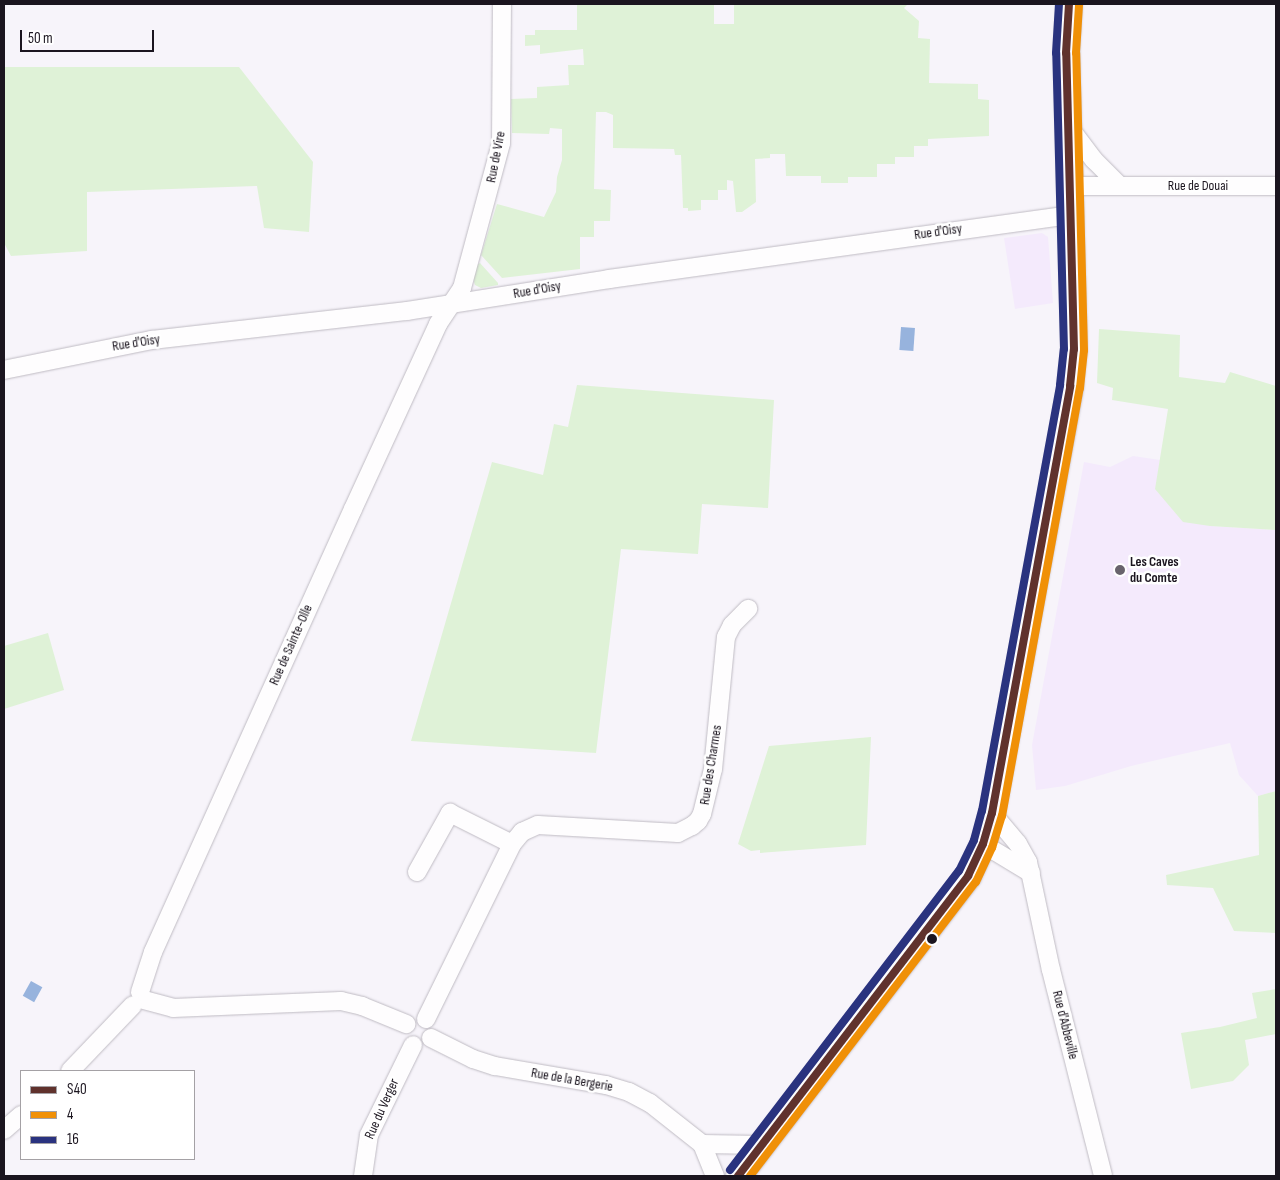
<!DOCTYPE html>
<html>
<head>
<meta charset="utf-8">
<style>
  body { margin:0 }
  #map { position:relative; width:1280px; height:1180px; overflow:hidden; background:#f7f4fa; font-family:"Sofia Sans Condensed",sans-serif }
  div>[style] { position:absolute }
  .built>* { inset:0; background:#f4eafc }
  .green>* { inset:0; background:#dff2d7 }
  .water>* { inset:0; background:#97b3dd; transform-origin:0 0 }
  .roads { filter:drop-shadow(0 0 1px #bfbbc3) drop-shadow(0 0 1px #bfbbc3) }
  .minor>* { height:18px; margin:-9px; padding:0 9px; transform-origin:9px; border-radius:9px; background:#fefdfe }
  .secondary>* { height:25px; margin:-12.5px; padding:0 12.5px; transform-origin:12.5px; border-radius:12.5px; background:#fefdfe }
  .bus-1>* { height:8px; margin:-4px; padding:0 4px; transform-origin:4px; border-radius:4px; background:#60322d }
  .bus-2>* { height:8px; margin:-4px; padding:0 4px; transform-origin:4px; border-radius:4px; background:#f09007 }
  .bus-3>* { height:8px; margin:-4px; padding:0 4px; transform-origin:4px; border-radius:4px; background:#2a337f }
  .dots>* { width:14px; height:14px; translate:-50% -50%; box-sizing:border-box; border:2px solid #fff; border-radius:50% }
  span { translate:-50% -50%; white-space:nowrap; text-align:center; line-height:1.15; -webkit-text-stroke:5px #fff; paint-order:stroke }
  .street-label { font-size:14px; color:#1b151f }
  .poi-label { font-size:14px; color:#1b151f; font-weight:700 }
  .left { translate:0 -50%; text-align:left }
  .frame { position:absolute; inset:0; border:5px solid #1b151f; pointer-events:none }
  .legend { position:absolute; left:20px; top:1070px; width:175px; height:90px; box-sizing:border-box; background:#fff; border:1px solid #a4a1a5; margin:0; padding:6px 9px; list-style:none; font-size:15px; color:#1b151f }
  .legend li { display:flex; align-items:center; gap:10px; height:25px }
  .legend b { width:25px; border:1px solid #a4a1a5 }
  .scale { position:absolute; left:20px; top:30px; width:134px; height:22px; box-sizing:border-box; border:2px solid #1b151f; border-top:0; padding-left:6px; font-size:15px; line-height:18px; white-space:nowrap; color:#1b151f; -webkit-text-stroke:4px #fff; paint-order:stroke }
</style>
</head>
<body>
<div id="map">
  <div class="built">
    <div style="clip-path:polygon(1042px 233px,1048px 237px,1053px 303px,1015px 309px,1004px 238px)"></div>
    <div style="clip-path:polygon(1133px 456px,1160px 460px,1156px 489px,1210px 526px,1276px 530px,1276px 791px,1258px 796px,1239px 775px,1230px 743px,1131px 766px,1065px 786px,1036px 790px,1032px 745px,1084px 462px,1110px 467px)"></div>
  </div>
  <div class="green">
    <div style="clip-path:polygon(577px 4px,714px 4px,714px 24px,734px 24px,734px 4px,908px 4px,904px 8px,919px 21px,918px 38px,930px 39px,929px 83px,978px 84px,978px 99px,989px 100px,989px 136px,928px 139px,928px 146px,914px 146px,914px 157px,895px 157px,895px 164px,877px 164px,877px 177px,848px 177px,848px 183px,821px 183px,821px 176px,786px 176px,785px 154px,770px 154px,770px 158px,755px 159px,756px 202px,742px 212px,736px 212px,733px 181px,727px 180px,727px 190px,718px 190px,718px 200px,701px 200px,701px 210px,688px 211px,688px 208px,683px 208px,681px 155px,675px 155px,674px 149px,613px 148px,613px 115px,606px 112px,596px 112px,594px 189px,611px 190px,610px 221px,594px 221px,594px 237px,580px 237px,580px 269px,502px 278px,481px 255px,497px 204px,544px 217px,556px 192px,557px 177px,562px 160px,562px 129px,550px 128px,549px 134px,512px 133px,511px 99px,537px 98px,537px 87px,569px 85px,568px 65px,584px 65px,583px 49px,540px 54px,540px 45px,525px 46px,525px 35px,535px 35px,535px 30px,577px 30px)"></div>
    <div style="clip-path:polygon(4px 67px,239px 67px,313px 162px,309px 232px,264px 228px,257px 186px,87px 192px,87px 251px,11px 256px,4px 243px)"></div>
    <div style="clip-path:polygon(480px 263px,498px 283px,498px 285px,481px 288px,475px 285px,473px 279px,477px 265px)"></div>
    <div style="clip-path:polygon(1099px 329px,1180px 335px,1179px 377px,1225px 383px,1230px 372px,1276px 386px,1276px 530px,1210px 526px,1183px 522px,1155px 489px,1168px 409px,1112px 400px,1113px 388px,1097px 383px)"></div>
    <div style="clip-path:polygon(577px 385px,774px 400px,768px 508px,702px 504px,698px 554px,621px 549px,596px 753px,411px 741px,492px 462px,543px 475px,554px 424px,568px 427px)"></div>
    <div style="clip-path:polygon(48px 633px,64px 690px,4px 709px,4px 646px)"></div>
    <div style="clip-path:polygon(871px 737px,866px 845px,760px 853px,760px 850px,751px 851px,738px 844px,769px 746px)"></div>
    <div style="clip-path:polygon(1276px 791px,1276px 933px,1234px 931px,1213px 888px,1167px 885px,1166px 875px,1259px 855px,1258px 796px)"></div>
    <div style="clip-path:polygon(1276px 989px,1276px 1034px,1245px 1040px,1249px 1065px,1233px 1081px,1191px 1089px,1181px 1033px,1220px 1027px,1257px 1018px,1252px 993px)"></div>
  </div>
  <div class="water">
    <div style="left:901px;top:327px;width:14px;height:23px;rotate:4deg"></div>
    <div style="left:31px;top:981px;width:13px;height:17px;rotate:29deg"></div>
  </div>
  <div class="roads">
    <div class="minor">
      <div style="left:1069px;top:127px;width:41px;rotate:52.9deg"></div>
      <div style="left:1094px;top:160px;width:35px;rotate:45deg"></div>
      <div style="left:1071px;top:186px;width:205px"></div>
      <div style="left:4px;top:370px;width:151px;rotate:-11.5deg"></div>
      <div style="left:152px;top:340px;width:257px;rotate:-6.5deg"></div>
      <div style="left:407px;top:311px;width:205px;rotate:-9deg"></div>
      <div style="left:609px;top:279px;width:467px;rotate:-7.9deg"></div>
      <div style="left:992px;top:813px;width:40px;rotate:50deg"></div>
      <div style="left:1018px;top:844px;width:21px;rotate:61deg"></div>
      <div style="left:1028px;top:862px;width:110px;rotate:78deg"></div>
      <div style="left:1051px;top:970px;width:212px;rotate:75.8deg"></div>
      <div style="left:983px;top:844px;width:56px;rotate:31.1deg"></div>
      <div style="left:417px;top:872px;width:68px;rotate:-60.8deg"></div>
      <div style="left:450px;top:813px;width:69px;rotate:26.6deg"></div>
      <div style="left:140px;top:992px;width:42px;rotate:-72deg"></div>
      <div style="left:153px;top:952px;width:486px;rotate:-65.7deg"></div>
      <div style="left:353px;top:509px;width:204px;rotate:-65.3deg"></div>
      <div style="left:438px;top:324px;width:43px;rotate:-56.3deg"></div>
      <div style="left:462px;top:288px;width:150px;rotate:-74.9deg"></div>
      <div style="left:501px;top:143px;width:139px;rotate:-89.6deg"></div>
      <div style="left:144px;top:1000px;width:30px;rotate:15deg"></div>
      <div style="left:173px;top:1008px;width:168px;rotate:-2.4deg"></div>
      <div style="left:341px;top:1001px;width:22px;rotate:13deg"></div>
      <div style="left:362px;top:1006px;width:48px;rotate:22.2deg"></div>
      <div style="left:426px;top:1019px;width:195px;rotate:-63.8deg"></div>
      <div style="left:512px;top:844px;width:16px;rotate:-50deg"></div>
      <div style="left:522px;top:832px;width:17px;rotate:-24deg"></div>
      <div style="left:538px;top:825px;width:140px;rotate:3.3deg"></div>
      <div style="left:678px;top:833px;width:16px;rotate:-27deg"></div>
      <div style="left:692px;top:826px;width:8px;rotate:-40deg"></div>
      <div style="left:698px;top:821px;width:8px;rotate:-60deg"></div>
      <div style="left:702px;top:814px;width:46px;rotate:-76.3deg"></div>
      <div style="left:713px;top:769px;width:133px;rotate:-84.4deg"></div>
      <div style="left:726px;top:637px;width:13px;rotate:-63deg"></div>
      <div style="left:732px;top:625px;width:23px;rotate:-45deg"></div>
      <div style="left:431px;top:1038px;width:47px;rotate:26.6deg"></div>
      <div style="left:473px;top:1059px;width:23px;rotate:18deg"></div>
      <div style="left:495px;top:1066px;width:113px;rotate:9.7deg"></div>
      <div style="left:606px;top:1085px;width:24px;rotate:17deg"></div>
      <div style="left:629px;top:1092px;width:24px;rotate:28deg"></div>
      <div style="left:650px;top:1103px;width:66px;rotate:38.3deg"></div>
      <div style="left:702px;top:1144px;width:60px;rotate:1deg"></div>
      <div style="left:70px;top:1071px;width:91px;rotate:-46.3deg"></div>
      <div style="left:4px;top:1130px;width:23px;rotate:-41deg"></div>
      <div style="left:702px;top:1144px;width:35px;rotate:68deg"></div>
      <div style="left:363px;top:1176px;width:41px;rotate:-81.7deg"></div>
      <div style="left:369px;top:1135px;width:100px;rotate:-63.9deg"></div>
    </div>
    <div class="secondary">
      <div style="left:738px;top:1176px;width:378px;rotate:-52.5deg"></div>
      <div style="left:968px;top:876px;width:35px;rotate:-65deg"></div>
      <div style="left:983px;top:844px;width:32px;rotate:-74deg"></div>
      <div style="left:992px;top:813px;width:434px;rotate:-79.6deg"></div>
      <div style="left:1070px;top:386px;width:37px;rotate:-84deg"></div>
      <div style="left:1074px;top:349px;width:296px;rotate:-91.5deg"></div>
      <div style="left:1066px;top:53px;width:49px;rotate:-86.5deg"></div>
    </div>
  </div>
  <div class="bus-1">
    <div style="left:738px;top:1176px;width:378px;rotate:-52.5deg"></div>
    <div style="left:968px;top:876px;width:35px;rotate:-65deg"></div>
    <div style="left:983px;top:844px;width:32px;rotate:-74deg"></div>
    <div style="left:992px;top:813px;width:434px;rotate:-79.6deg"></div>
    <div style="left:1070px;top:386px;width:37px;rotate:-84deg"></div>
    <div style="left:1074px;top:349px;width:296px;rotate:-91.5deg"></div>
    <div style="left:1066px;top:53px;width:49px;rotate:-86.5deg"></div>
  </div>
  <div class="bus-2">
    <div style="left:750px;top:1176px;width:371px;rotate:-52.5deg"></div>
    <div style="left:976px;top:882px;width:38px;rotate:-65deg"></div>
    <div style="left:992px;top:848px;width:34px;rotate:-73deg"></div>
    <div style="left:1002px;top:816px;width:435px;rotate:-79.7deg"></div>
    <div style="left:1080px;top:388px;width:38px;rotate:-84deg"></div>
    <div style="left:1084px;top:350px;width:297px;rotate:-91.5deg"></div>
    <div style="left:1076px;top:53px;width:48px;rotate:-86.4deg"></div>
  </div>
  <div class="bus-3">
    <div style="left:730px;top:1170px;width:377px;rotate:-52.6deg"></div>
    <div style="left:959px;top:871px;width:34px;rotate:-64deg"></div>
    <div style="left:974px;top:840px;width:30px;rotate:-75deg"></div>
    <div style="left:982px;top:811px;width:433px;rotate:-79.6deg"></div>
    <div style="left:1060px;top:385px;width:36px;rotate:-84deg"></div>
    <div style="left:1064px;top:349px;width:296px;rotate:-91.5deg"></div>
    <div style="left:1056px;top:53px;width:49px;rotate:-86.5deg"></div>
  </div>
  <div class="dots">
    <div style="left:1120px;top:570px;background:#68636c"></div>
    <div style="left:932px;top:939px;background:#1b151f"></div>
  </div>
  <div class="street-label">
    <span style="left:496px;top:157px;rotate:-79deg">Rue de Vire</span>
    <span style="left:1198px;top:186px">Rue de Douai</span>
    <span style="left:938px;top:232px;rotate:-8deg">Rue d'Oisy</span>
    <span style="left:537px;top:290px;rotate:-10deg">Rue d'Oisy</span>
    <span style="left:136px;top:343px;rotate:-9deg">Rue d'Oisy</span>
    <span style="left:291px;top:645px;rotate:-66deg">Rue de Sainte-Olle</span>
    <span style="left:711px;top:765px;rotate:-81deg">Rue des Charmes</span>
    <span style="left:1065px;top:1025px;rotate:76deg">Rue d'Abbeville</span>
    <span style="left:572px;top:1080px;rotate:10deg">Rue de la Bergerie</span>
    <span style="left:382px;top:1109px;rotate:-66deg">Rue du Verger</span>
  </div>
  <div class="poi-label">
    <span class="left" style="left:1130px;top:570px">Les Caves<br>du Comte</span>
  </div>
  <div class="frame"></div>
  <ul class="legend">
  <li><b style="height:6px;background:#60322d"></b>S40</li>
  <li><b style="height:6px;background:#f09007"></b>4</li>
  <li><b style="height:6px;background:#2a337f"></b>16</li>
  </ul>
  <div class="scale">50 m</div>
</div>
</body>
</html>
